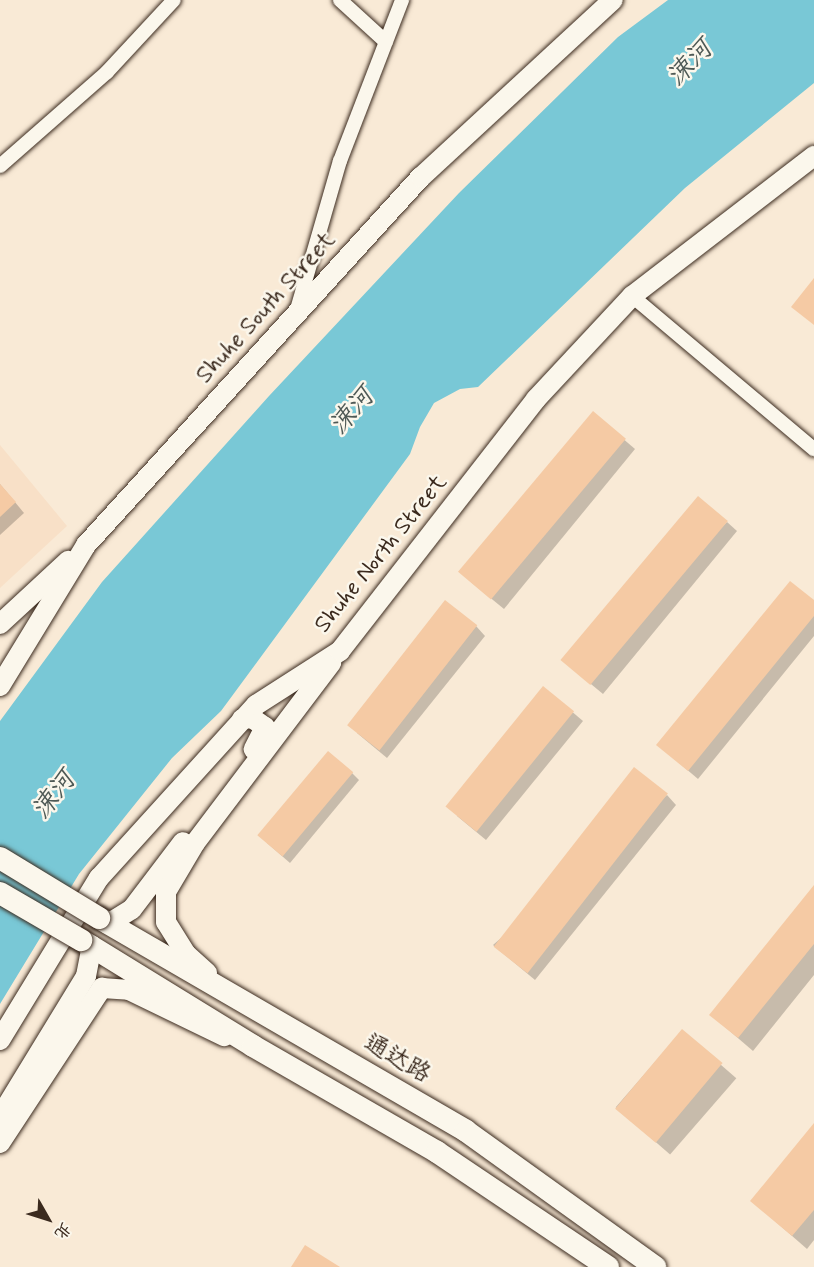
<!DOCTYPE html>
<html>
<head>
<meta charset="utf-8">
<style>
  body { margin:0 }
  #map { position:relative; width:814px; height:1267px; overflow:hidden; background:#f9ead6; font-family:Mynerve,"LXGW WenKai TC",sans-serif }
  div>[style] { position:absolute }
  .built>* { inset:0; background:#f8e0c7 }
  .water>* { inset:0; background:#79c8d6 }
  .shadow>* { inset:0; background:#0003; transform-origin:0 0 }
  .building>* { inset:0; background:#f5caa4; transform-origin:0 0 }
  .roads { filter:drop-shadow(0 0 2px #3b2a1e) drop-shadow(0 0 2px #3b2a1e) }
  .minor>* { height:14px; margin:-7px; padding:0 7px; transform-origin:7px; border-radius:7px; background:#fbf7ec }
  .secondary>* { height:20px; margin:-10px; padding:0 10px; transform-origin:10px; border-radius:10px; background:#fbf7ec }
  .primary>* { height:22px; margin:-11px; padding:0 11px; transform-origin:11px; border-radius:11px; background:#fbf7ec }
  .bridges { filter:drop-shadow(0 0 2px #3b2a1e) drop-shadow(0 0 2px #3b2a1e) }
  .primary-bridge>* { height:22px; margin:-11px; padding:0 11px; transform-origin:11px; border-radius:11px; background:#fbf7ec }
  span { translate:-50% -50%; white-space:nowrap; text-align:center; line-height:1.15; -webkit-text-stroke:5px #fbf7ec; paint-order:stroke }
  .street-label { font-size:24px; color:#3b2a1e }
  .water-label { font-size:26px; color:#4e5955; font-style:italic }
  .north { position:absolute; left:18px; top:1189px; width:60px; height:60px; -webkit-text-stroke:4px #fbf7ec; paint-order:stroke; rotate:129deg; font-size:16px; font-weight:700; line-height:24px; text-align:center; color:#3b2a1e }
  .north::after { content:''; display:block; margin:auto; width:21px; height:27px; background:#3b2a1e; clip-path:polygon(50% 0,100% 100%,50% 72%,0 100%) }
</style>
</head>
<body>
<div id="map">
  <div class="built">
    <div style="clip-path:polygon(0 445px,67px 526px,0 588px)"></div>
  </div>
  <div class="water">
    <div style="clip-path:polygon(668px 0,814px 0,814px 83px,685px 188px,478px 387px,460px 389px,434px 403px,420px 427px,410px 454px,221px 711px,172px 758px,79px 874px,0 1004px,0 721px,102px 582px,269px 396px,459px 193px,618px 37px)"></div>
  </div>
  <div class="shadow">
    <div style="clip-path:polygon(593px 413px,635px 449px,504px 609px,471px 582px)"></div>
    <div style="clip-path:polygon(0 484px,24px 513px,0 535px)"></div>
    <div style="clip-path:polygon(727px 522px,737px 531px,603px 694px,574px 670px)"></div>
    <div style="clip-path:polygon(814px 602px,814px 636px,698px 779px,658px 745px)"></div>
    <div style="clip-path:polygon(476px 626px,485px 636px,387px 758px,357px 733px)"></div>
    <div style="clip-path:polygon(544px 688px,583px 721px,486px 840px,457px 816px)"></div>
    <div style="clip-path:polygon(352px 773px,359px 780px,290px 863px,267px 843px)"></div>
    <div style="clip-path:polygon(667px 795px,676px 805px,535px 980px,493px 945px)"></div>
    <div style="clip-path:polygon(814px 898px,814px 975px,753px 1051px,711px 1015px)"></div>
    <div style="left:682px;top:1031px;width:72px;height:101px;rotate:41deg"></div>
    <div style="clip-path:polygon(814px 1125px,814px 1240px,807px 1249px,752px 1201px)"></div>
  </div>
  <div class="building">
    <div style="clip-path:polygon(814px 278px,814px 325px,791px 307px)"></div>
    <div style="left:593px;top:411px;width:43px;height:210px;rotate:40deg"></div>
    <div style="clip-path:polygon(0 484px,16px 502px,0 517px)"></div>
    <div style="left:698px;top:496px;width:39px;height:214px;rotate:40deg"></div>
    <div style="clip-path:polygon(790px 581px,814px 600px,814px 616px,688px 771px,656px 745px)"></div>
    <div style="left:445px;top:600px;width:41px;height:159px;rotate:38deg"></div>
    <div style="left:543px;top:686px;width:40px;height:155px;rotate:39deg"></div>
    <div style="left:328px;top:751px;width:33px;height:110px;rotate:40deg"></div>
    <div style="left:634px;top:767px;width:43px;height:228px;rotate:38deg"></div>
    <div style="clip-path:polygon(814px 885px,814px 944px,738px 1038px,709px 1015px)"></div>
    <div style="left:682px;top:1029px;width:53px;height:104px;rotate:40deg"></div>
    <div style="clip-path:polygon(814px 1123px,814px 1210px,792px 1236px,750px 1201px)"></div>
    <div style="clip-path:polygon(305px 1245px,340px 1267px,291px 1267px)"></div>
  </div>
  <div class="roads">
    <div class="minor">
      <div style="left:340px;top:0;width:62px;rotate:42.4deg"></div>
      <div style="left:0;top:166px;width:142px;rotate:-41.3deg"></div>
      <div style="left:107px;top:72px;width:98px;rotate:-47.1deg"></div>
      <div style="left:632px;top:296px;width:238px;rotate:40.1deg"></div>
      <div style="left:296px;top:313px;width:158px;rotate:-73.9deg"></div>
      <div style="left:340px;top:161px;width:173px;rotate:-68.9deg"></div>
    </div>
    <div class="secondary">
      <div style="left:0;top:624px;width:93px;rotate:-42.8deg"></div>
      <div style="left:0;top:686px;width:165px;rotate:-58.6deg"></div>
      <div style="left:86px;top:545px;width:498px;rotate:-47.7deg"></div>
      <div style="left:421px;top:177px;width:261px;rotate:-42.7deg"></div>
      <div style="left:242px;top:719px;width:10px;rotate:-6deg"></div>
      <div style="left:252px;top:718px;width:16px;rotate:35deg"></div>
      <div style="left:265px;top:727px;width:25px;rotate:117deg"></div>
      <div style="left:108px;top:924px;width:28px;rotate:-32deg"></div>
      <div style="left:132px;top:909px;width:84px;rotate:-52.7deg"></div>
      <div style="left:207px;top:973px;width:28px;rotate:-138deg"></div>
      <div style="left:186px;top:954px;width:38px;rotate:-122deg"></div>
      <div style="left:166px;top:922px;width:30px;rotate:-90deg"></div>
      <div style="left:166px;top:892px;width:57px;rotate:-59.4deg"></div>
      <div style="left:195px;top:843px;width:226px;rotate:-52.9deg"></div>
      <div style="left:0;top:1040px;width:190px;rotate:-58.6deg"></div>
      <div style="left:99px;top:878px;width:234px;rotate:-47.8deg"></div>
      <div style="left:256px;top:705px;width:100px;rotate:-32.7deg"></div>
      <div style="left:340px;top:651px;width:319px;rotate:-52.1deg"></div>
      <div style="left:536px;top:399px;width:141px;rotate:-47deg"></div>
      <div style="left:632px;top:296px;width:230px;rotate:-37.6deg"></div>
      <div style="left:0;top:1117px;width:165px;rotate:-58.6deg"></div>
      <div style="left:86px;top:976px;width:31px;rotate:-79deg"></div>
      <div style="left:0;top:1143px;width:186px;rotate:-56.7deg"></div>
      <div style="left:102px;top:988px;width:27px;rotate:4deg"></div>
      <div style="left:129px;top:990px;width:106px;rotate:25.8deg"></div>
    </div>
    <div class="primary">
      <div style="left:99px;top:918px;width:424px;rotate:30.1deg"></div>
      <div style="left:466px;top:1131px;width:233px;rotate:35.7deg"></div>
      <div style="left:81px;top:940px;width:202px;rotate:31.6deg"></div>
      <div style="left:253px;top:1046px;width:212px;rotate:29.9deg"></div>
      <div style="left:437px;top:1152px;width:206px;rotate:33.9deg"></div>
    </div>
  </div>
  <div class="bridges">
    <div class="primary-bridge">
      <div style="left:0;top:858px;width:116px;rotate:31.2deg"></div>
      <div style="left:0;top:893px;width:94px;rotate:30.1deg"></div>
    </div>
  </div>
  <div class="street-label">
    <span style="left:266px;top:308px;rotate:-48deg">Shuhe South Street</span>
    <span style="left:381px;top:554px;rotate:-51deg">Shuhe North Street</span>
    <span style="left:397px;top:1059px;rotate:30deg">通达路</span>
  </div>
  <div class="water-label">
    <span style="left:691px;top:64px;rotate:-46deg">涑河</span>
    <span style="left:353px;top:412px;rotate:-49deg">涑河</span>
    <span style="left:55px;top:796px;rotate:-52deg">涑河</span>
  </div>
  <div class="north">北</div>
</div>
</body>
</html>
